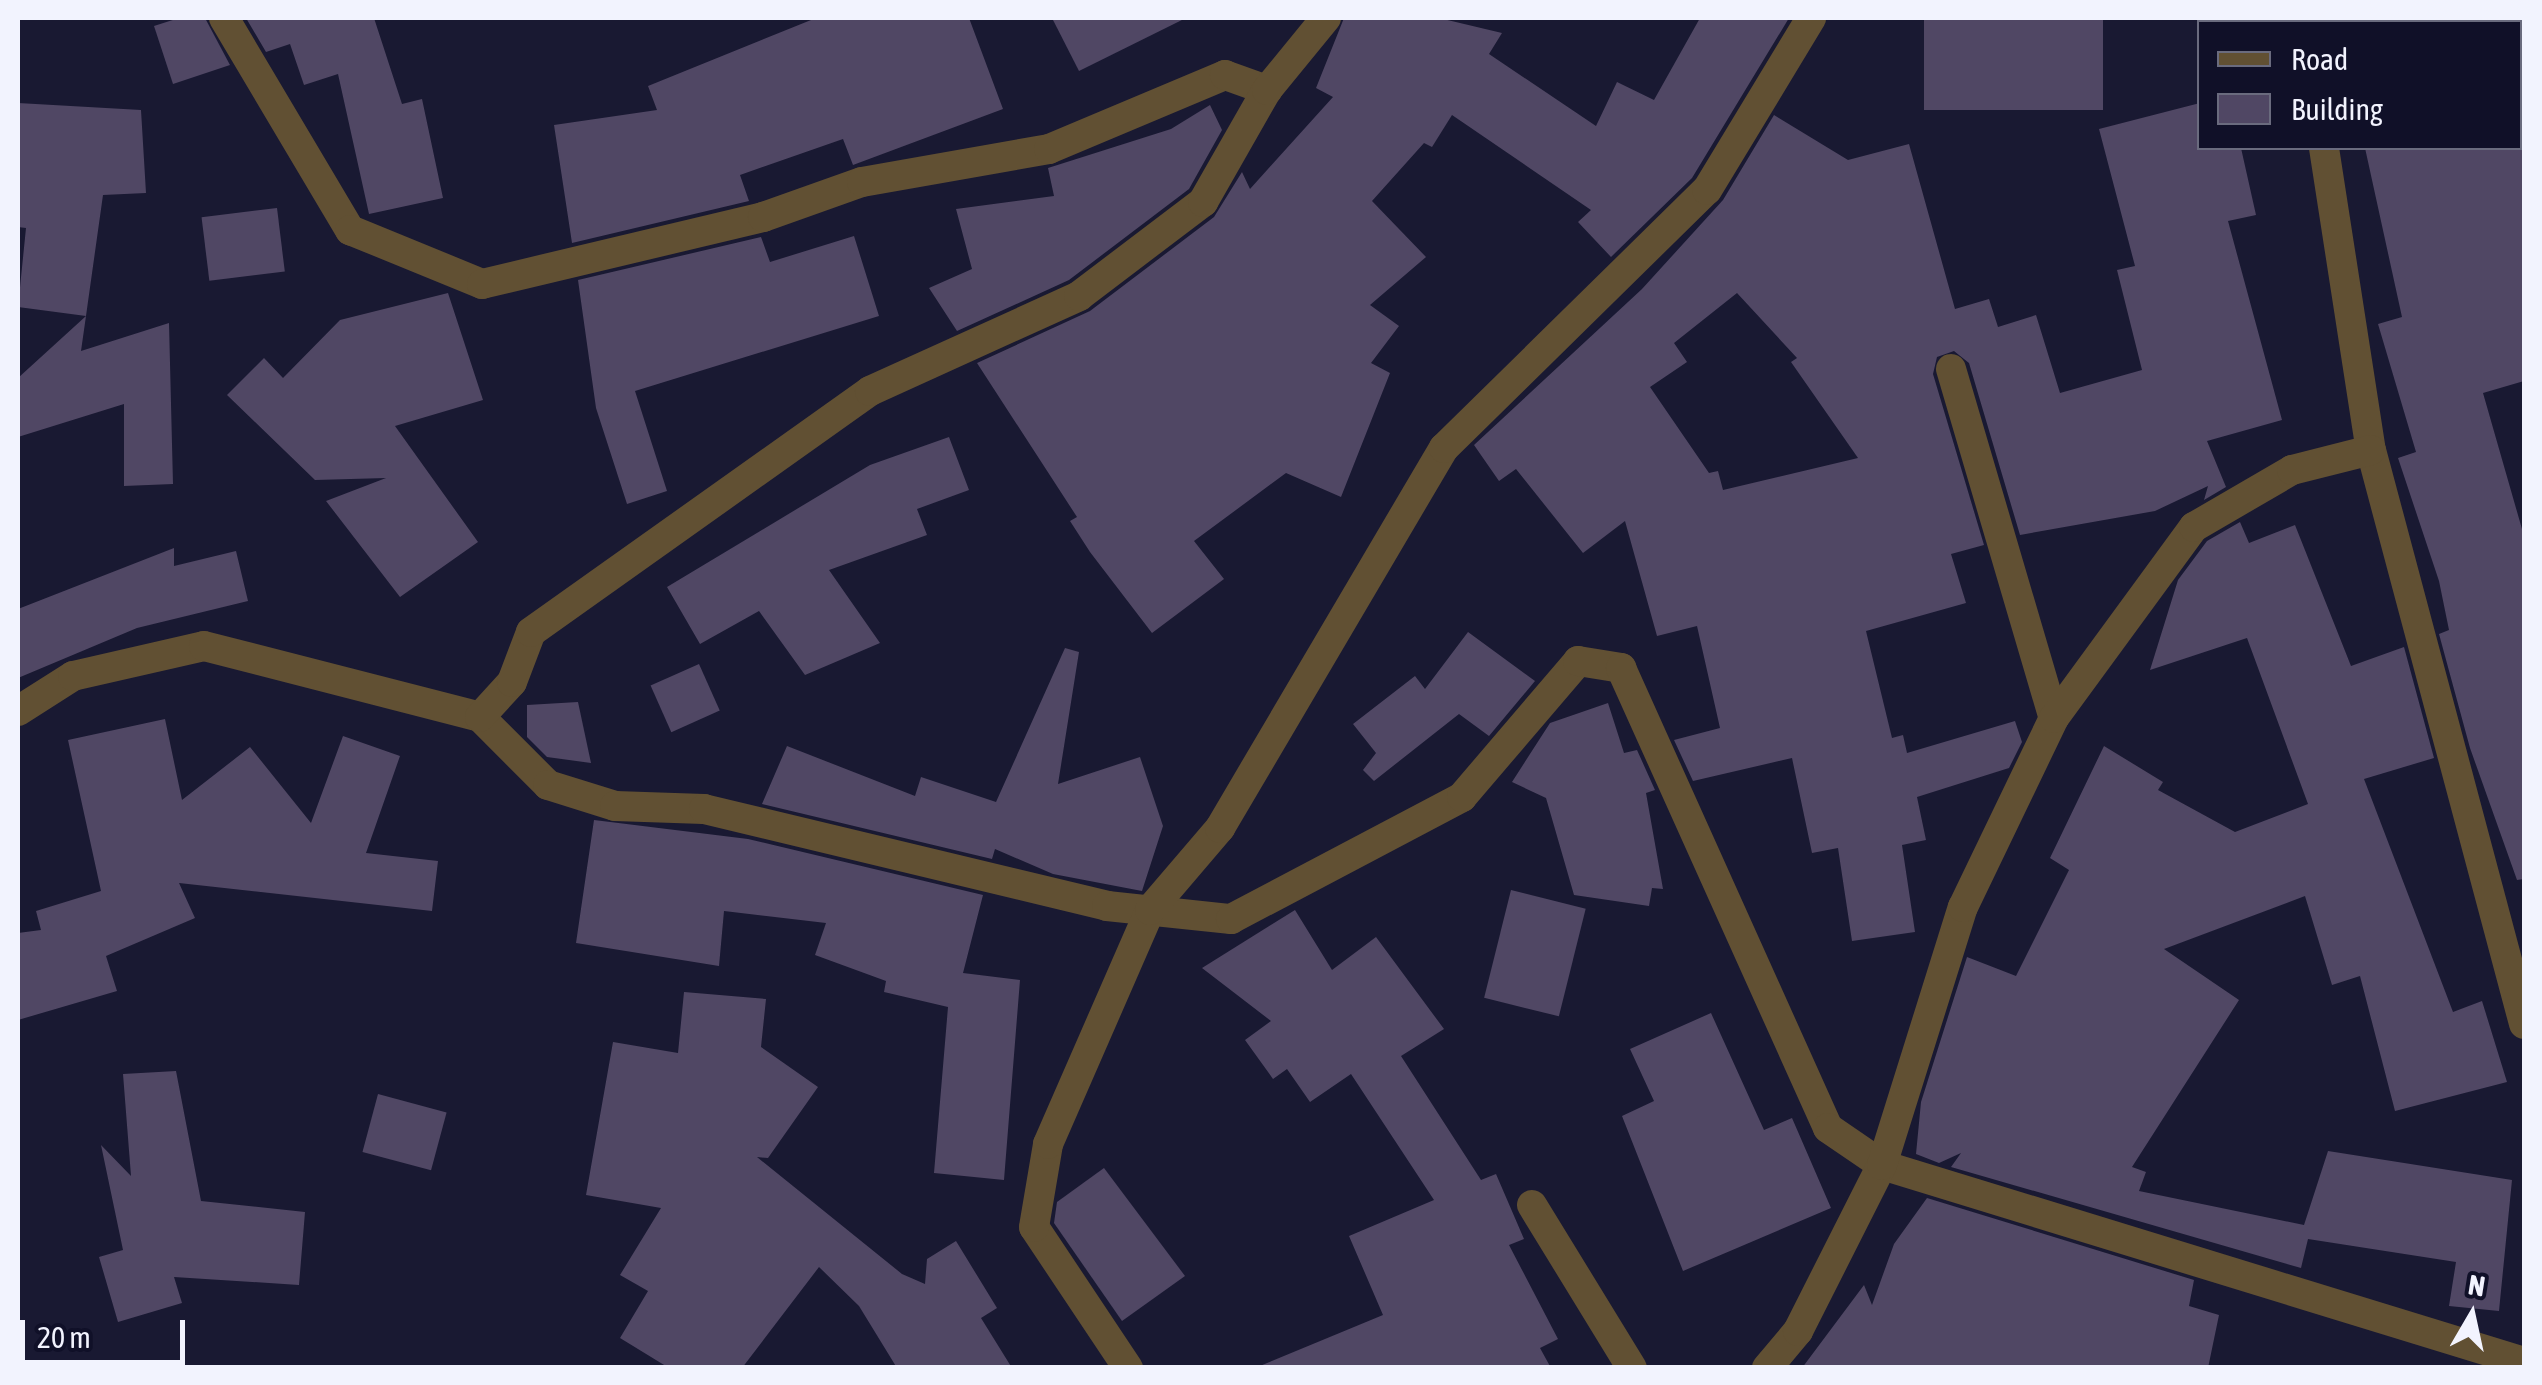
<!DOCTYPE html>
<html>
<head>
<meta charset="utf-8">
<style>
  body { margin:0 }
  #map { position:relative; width:2542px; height:1385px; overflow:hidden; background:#191932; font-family:"Asap Condensed",sans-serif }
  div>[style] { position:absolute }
  .building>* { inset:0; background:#504764; transform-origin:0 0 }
  .minor>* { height:30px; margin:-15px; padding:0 15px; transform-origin:15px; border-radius:15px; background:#615033 }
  span { translate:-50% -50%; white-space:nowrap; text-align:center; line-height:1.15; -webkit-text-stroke:9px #101028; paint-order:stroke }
  .frame { position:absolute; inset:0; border:20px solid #f2f3fe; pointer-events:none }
  .legend { position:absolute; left:2197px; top:20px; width:325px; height:130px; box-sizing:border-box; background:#101028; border:2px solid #6a6b7e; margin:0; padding:12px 18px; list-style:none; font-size:30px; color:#f2f3fe }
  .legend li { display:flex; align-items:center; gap:20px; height:50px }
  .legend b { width:50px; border:2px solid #6a6b7e }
  .north { position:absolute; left:2422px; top:1265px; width:100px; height:100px; -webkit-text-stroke:8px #101028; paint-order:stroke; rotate:9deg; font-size:28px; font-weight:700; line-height:40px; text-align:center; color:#f2f3fe }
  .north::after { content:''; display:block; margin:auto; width:35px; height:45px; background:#f2f3fe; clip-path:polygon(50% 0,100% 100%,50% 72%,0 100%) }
  .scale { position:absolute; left:20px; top:1320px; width:165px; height:45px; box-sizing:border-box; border:5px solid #f2f3fe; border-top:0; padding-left:12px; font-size:30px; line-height:35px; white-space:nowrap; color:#f2f3fe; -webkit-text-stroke:8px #101028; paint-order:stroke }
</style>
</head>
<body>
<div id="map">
  <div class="building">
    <div style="clip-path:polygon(179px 18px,205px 18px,230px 65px,173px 84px,154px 26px)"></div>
    <div style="clip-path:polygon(246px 18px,374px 18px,402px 104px,422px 99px,443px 198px,369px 214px,338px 74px,304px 85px,290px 44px,266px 52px)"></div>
    <div style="clip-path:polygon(816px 18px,969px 18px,1003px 109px,853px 165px,843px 139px,740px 175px,749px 201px,572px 243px,554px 125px,657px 110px,648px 86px)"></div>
    <div style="clip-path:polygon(1052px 18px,1186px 18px,1079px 71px)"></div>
    <div style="clip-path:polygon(1344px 18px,1439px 18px,1502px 33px,1489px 54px,1596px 126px,1617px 82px,1654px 100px,1700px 18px,1789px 18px,1692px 178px,1611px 257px,1578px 222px,1591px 210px,1452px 115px,1432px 147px,1424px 143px,1372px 201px,1426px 257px,1370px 305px,1399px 326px,1371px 363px,1390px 373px,1341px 497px,1286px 473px,1194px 541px,1224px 579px,1152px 633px,1090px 552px,1070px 521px,1077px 517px,977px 363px,1090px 311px,1214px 217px,1242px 172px,1250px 189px,1333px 97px,1316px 88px)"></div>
    <div style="left:1924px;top:18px;width:179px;height:92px"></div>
    <div style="clip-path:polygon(18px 103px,141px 110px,146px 193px,103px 195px,86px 316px,18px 307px,26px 228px,18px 227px)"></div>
    <div style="clip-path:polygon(evenodd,2200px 103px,2200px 148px,2241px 148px,2256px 215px,2228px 221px,2282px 420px,2207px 441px,2226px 487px,2204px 500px,2208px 486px,2155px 511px,2020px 535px,1969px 363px,1954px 351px,1937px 357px,1933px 374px,1984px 545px,1951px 554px,1966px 603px,1866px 631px,1892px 738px,1903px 735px,1907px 753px,2015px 721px,2022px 742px,2009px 768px,1917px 797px,1926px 840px,1902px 845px,1915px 932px,1852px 941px,1838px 848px,1812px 853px,1792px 758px,1693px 781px,1674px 740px,1720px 728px,1697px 626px,1657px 636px,1625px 521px,1583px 553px,1516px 469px,1499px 481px,1474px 445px,1642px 289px,1723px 200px,1774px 115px,1848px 160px,1909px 144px,1955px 309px,1989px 299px,1998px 327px,2036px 315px,2060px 393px,2142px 370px,2117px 270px,2135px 266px,2099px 129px,2200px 103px,1737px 293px,1797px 358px,1791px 362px,1858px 458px,1723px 490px,1718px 471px,1709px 473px,1650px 387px,1687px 362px,1674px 343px,1737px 293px)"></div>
    <div style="clip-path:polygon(1210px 105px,1222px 130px,1189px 189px,1069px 280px,957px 331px,929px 288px,972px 269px,956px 209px,1054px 196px,1048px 168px,1171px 129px)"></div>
    <div style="clip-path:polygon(2365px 148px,2524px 148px,2524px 381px,2483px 393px,2524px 536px,2524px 879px,2517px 880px,2470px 748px,2439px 634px,2449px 630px,2439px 581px,2398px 458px,2416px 452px,2378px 324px,2402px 317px)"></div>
    <div style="left:277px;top:208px;width:64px;height:76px;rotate:83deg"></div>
    <div style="clip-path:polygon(854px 236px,879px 316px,635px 391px,667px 491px,627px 504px,596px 408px,578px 280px,761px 237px,770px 262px)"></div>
    <div style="clip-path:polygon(448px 293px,483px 400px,395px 426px,478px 542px,400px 597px,326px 501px,386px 478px,315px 480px,227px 395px,264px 358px,283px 378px,340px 320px)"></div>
    <div style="clip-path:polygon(86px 316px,81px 351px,169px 323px,173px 484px,124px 486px,124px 404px,18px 437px,18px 378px)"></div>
    <div style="clip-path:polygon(949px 437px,969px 490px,917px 509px,927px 535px,829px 570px,880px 643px,805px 675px,759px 611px,700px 644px,667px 587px,870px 465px)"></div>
    <div style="clip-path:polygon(2240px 522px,2249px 543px,2295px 525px,2351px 666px,2404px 647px,2434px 758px,2364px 779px,2453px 1012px,2482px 1001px,2507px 1082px,2395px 1111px,2360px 976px,2332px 985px,2305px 896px,2164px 949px,2239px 1000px,2132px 1167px,2146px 1172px,2139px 1191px,2304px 1225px,2328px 1151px,2512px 1180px,2499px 1311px,2449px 1306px,2456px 1262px,2308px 1239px,2301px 1268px,1951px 1167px,1961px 1153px,1939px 1163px,1916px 1154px,1921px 1102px,1967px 957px,2016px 976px,2069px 870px,2050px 858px,2104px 746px,2163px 782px,2158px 790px,2235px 832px,2308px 804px,2247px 638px,2150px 670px,2178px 580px,2207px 541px)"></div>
    <div style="clip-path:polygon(174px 548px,174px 566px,236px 551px,248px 601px,137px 628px,18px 678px,18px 609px)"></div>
    <div style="clip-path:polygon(1468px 632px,1535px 681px,1489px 736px,1459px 714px,1374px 781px,1363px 770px,1376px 753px,1353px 724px,1415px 676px,1425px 689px)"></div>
    <div style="clip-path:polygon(1065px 648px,1079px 652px,1058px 784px,1140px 757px,1163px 826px,1142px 891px,1053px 874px,995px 849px,992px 859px,762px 804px,787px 746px,915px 796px,921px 777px,996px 802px)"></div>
    <div style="left:699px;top:664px;width:51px;height:53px;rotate:66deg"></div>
    <div style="clip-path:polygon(578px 702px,591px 763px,547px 757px,527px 737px,527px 705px)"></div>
    <div style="clip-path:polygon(1608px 703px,1624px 753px,1637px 750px,1655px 790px,1646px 793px,1663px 889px,1652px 888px,1649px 906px,1574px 895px,1546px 798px,1512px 782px,1550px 723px)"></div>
    <div style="clip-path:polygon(165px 719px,182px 800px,250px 747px,311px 823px,343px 736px,400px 756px,366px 853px,438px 861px,432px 911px,179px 883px,195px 918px,106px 956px,117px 991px,18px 1020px,18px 933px,41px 930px,36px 911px,101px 891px,68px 740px)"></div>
    <div style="clip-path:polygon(594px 820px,748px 839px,983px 895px,963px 973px,1020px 980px,1004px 1180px,934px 1173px,948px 1007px,884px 992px,886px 981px,815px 955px,826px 923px,724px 911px,719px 966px,576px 943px)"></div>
    <div style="left:1511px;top:890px;width:77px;height:111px;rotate:14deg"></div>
    <div style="clip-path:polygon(1295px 910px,1332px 970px,1376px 937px,1444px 1029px,1401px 1056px,1481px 1180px,1496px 1174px,1524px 1239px,1509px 1245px,1558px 1339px,1540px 1348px,1551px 1368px,1255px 1368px,1383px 1315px,1349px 1236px,1434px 1200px,1351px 1074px,1310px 1102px,1287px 1069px,1273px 1079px,1245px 1040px,1271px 1021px,1202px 968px)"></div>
    <div style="clip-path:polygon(684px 992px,766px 999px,761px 1047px,818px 1087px,768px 1158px,757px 1157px,902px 1274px,925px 1284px,927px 1259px,956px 1241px,997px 1308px,981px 1318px,1012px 1368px,897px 1368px,859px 1306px,819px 1267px,742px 1368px,669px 1368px,620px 1338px,648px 1291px,620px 1275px,661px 1208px,586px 1195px,613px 1042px,678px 1053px)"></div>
    <div style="clip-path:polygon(1711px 1013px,1764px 1130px,1792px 1118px,1831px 1208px,1683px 1271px,1622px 1116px,1654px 1101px,1630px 1049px)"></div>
    <div style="clip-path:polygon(176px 1071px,201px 1201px,305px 1212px,299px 1285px,174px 1277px,182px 1303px,118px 1322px,99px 1257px,123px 1250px,101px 1145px,131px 1176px,123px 1074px)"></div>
    <div style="left:378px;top:1094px;width:71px;height:60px;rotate:15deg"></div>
    <div style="clip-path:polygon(1104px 1168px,1185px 1276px,1122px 1321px,1054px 1223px,1057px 1202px)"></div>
    <div style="clip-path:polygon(1927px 1198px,2194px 1280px,2189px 1306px,2219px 1315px,2208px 1368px,1802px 1368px,1864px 1285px,1872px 1305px,1894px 1244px)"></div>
  </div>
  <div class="minor">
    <div style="left:224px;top:18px;width:247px;rotate:59.3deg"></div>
    <div style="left:350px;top:230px;width:143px;rotate:22.2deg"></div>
    <div style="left:482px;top:284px;width:289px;rotate:-13.4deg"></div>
    <div style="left:763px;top:217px;width:105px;rotate:-19.5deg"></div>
    <div style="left:862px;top:182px;width:190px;rotate:-10deg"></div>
    <div style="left:1049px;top:149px;width:191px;rotate:-22.8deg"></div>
    <div style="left:1225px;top:75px;width:45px;rotate:19.7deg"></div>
    <div style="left:2292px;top:18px;width:4px;rotate:76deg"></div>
    <div style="left:2436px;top:22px;width:6px;rotate:-45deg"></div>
    <div style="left:2324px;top:148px;width:306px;rotate:81.2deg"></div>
    <div style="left:2371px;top:450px;width:594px;rotate:75.07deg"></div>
    <div style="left:1951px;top:369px;width:364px;rotate:73.6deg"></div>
    <div style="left:18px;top:711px;width:65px;rotate:-32.5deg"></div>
    <div style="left:73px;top:676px;width:134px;rotate:-12.9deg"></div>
    <div style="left:204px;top:646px;width:285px;rotate:14.4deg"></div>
    <div style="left:480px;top:717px;width:96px;rotate:45deg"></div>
    <div style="left:548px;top:785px;width:70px;rotate:17.4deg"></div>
    <div style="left:615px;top:806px;width:89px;rotate:1.9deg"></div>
    <div style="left:704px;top:809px;width:415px;rotate:13.5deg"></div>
    <div style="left:1107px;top:906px;width:125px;rotate:6deg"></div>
    <div style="left:1231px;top:919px;width:261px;rotate:-27.8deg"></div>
    <div style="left:1462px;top:797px;width:179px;rotate:-49.5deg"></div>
    <div style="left:1578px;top:661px;width:44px;rotate:9.2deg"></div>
    <div style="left:1621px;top:668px;width:504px;rotate:65.77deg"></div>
    <div style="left:1828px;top:1128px;width:65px;rotate:34.4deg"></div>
    <div style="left:1882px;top:1165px;width:672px;rotate:17.06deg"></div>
    <div style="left:480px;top:717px;width:47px;rotate:-47.6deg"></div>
    <div style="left:512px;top:682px;width:53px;rotate:-69.2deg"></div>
    <div style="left:531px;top:632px;width:416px;rotate:-35.4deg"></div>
    <div style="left:870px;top:391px;width:230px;rotate:-24.4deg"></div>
    <div style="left:1079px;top:296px;width:156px;rotate:-37.2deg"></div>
    <div style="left:1203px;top:202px;width:129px;rotate:-60.3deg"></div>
    <div style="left:1267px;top:90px;width:93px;rotate:-50.7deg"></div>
    <div style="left:1532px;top:1205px;width:191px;rotate:58.5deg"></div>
    <div style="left:1128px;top:1368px;width:169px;rotate:-123.7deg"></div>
    <div style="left:1034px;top:1227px;width:84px;rotate:-80.4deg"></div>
    <div style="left:1048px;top:1144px;width:255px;rotate:-66.4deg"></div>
    <div style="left:1150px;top:910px;width:108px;rotate:-49.5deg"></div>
    <div style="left:1220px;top:828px;width:441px;rotate:-59.5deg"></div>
    <div style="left:1444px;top:448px;width:368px;rotate:-44.5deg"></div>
    <div style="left:1707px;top:190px;width:201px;rotate:-58.8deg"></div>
    <div style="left:1767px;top:1368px;width:48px;rotate:-50deg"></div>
    <div style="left:1798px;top:1331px;width:186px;rotate:-63.2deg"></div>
    <div style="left:1882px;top:1165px;width:270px;rotate:-72.6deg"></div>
    <div style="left:1963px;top:907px;width:210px;rotate:-64.3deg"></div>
    <div style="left:2054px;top:718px;width:237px;rotate:-53.8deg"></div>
    <div style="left:2194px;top:527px;width:113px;rotate:-30.2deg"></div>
    <div style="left:2292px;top:470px;width:81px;rotate:-14.2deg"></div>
  </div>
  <div class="frame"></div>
  <ul class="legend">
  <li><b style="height:12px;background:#615033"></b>Road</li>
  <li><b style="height:28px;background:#504764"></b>Building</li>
  </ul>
  <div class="north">N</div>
  <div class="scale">20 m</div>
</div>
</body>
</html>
